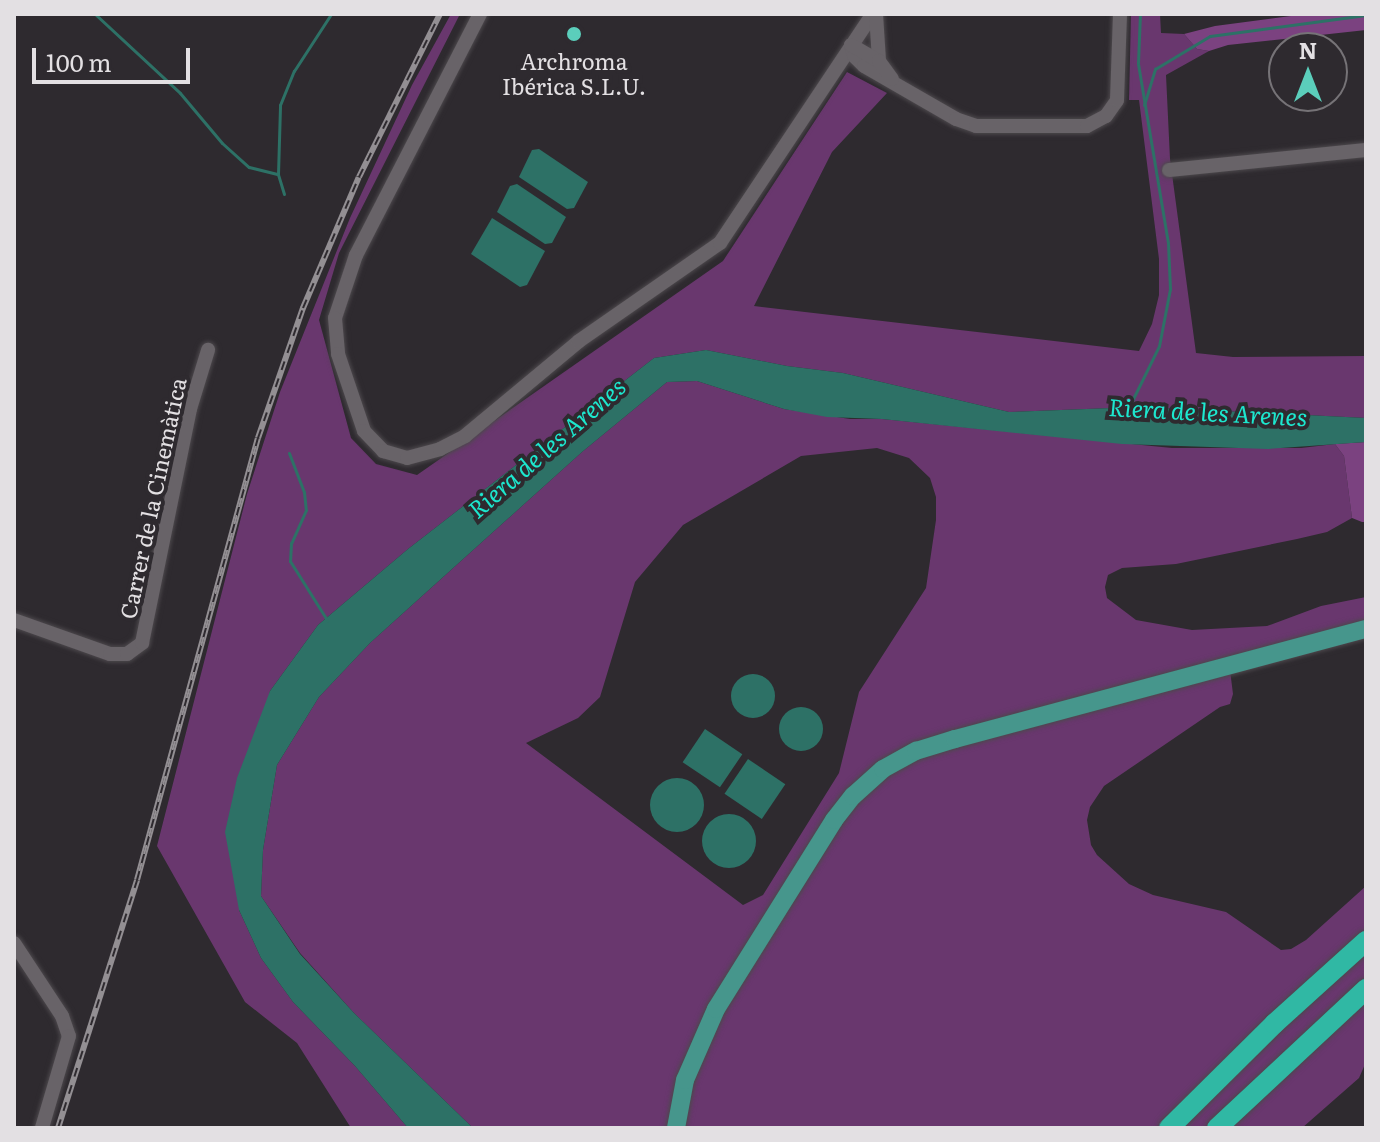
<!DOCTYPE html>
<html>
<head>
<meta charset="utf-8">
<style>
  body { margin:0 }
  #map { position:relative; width:1380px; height:1142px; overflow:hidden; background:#2e2a2f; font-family:Literata,serif }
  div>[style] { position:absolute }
  .green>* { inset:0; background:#69376e }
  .forest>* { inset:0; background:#7b4280 }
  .water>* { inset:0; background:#2d7166; transform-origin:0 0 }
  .round { border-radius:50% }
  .stream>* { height:3px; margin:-1.5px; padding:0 1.5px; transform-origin:1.5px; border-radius:1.5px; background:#2d7166 }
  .roads { filter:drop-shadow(0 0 2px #4c484c) drop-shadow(0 0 2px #4c484c) }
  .minor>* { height:14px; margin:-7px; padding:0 7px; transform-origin:7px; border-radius:7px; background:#686368 }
  .major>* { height:18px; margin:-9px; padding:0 9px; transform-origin:9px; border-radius:9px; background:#46968c }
  .highway>* { height:20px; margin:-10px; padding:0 10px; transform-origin:10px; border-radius:10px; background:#30b8a4 }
  .rail>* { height:6px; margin-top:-3px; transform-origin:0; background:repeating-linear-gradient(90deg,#2e2a2f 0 9px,#938f93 0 18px); box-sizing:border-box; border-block:2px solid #938f93 }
  .dots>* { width:22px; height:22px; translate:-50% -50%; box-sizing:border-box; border:4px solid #2e2a2f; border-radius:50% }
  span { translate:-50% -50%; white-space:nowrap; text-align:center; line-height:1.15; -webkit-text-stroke:8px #2e2a2f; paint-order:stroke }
  .poi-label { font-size:22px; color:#e3e0e3 }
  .street-label { font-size:22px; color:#e3e0e3 }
  .water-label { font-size:24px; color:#1de7ce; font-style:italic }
  .frame { position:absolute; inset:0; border:16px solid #e3e0e3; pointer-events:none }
  .north { position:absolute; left:1268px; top:32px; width:80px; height:80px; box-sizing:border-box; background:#2e2a2f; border:2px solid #767377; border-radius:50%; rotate:0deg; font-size:22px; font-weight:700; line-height:32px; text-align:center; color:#e3e0e3 }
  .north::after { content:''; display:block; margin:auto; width:28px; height:36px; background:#5bcebb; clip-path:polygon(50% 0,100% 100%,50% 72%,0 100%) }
  .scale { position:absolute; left:32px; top:48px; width:158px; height:36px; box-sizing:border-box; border:4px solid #e3e0e3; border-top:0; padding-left:10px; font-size:24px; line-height:28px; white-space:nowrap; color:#e3e0e3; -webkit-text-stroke:6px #2e2a2f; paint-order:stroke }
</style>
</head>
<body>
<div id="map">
  <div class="green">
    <div style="clip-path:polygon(451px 14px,460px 14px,339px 253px,319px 320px,351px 438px,376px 464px,417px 475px,723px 261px,847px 72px,887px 93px,832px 152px,754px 306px,1139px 351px,1152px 324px,1159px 295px,1159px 259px,1139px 100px,1129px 100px,1131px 14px,1160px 14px,1161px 33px,1184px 34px,1197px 49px,1209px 51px,1166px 75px,1170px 159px,1196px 353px,1233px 357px,1366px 356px,1366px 418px,1138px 407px,1009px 412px,843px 373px,787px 366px,706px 350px,654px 358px,408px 549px,318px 625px,270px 691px,239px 910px,261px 958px,293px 1002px,355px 1066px,408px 1128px,351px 1128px,297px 1043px,245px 1002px,157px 846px,247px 494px,280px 392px,350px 218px,412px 85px)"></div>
    <div style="clip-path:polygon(evenodd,697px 381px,784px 409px,850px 419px,882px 419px,1172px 448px,1301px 448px,1335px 444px,1344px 456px,1352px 518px,1327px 532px,1297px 539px,1176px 564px,1122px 568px,1108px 575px,1105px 587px,1107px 598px,1136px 620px,1192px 630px,1267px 626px,1321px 606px,1366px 597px,1366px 634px,1230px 670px,1233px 694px,1230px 704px,1220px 707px,1104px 786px,1090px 807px,1087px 820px,1091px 845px,1097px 855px,1129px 884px,1153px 895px,1226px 912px,1281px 950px,1291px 949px,1306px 940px,1366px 886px,1366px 1062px,1359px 1078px,1302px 1128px,473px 1128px,354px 1013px,300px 953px,261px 896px,263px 850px,277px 765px,319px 697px,370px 643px,582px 452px,667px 382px,697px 381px,877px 448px,909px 458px,930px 478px,936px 497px,936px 520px,926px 588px,859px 692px,839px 773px,763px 895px,743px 905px,526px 743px,578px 718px,600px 697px,635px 582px,683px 525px,801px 456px,877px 448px)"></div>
  </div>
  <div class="forest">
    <div style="clip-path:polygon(1306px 14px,1366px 14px,1366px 30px,1228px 45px,1209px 51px,1197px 49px,1184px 34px,1215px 26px)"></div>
    <div style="clip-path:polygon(1366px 442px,1366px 522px,1362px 522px,1352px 518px,1344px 456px,1335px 444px)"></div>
  </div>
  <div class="water">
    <div style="clip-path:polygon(539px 149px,588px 182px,574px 208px,567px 209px,519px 177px,532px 150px)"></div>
    <div style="clip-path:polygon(517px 184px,566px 217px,552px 243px,545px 244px,497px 212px,510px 186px)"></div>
    <div style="clip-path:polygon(492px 218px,545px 251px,527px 285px,520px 287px,471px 254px)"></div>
    <div style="clip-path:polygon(706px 350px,787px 366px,843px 373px,1009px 412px,1138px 407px,1366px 418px,1366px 442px,1268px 449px,1122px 444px,882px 419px,827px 417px,784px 409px,697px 381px,667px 382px,582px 452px,370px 643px,319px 697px,277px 765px,263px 850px,261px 896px,300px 954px,354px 1013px,473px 1128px,408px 1128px,355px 1066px,293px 1002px,261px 958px,239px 910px,225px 832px,237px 778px,270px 691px,318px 625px,408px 549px,654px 358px)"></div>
    <div class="round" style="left:731px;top:674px;width:44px;height:44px"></div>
    <div class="round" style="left:779px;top:707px;width:44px;height:44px"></div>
    <div style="left:705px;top:729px;width:45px;height:40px;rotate:34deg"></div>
    <div style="left:748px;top:759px;width:45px;height:42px;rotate:34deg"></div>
    <div class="round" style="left:650px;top:778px;width:54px;height:54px"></div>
    <div class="round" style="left:702px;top:814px;width:54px;height:54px"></div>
  </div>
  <div class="stream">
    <div style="left:95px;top:14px;width:116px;rotate:42.9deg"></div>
    <div style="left:180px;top:93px;width:65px;rotate:50deg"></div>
    <div style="left:222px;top:143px;width:36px;rotate:42deg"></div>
    <div style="left:249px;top:167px;width:30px;rotate:14deg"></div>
    <div style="left:1144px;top:105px;width:38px;rotate:-73deg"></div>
    <div style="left:1155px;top:69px;width:64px;rotate:-31deg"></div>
    <div style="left:1210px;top:36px;width:157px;rotate:-7.7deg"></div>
    <div style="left:284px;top:194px;width:21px;rotate:-107deg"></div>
    <div style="left:278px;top:174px;width:69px;rotate:-88.3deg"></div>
    <div style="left:280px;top:105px;width:37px;rotate:-68deg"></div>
    <div style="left:294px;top:71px;width:68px;rotate:-57deg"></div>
    <div style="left:1128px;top:409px;width:70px;rotate:-63.8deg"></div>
    <div style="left:1159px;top:346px;width:58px;rotate:-79.1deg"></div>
    <div style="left:1170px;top:289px;width:46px;rotate:-92.5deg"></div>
    <div style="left:1168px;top:243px;width:182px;rotate:-99.5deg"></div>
    <div style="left:1138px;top:63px;width:49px;rotate:-87.7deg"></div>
    <div style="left:289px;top:453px;width:42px;rotate:69deg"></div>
    <div style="left:304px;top:492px;width:18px;rotate:84deg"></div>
    <div style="left:306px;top:510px;width:36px;rotate:114deg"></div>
    <div style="left:291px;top:543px;width:18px;rotate:93deg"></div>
    <div style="left:290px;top:561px;width:70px;rotate:57.9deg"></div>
  </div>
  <div class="roads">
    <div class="minor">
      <div style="left:480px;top:14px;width:271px;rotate:117.2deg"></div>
      <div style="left:356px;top:255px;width:66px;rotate:108.4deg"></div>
      <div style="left:335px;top:318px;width:36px;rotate:85deg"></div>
      <div style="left:338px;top:354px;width:81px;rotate:71.3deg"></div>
      <div style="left:364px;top:431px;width:28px;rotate:46deg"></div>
      <div style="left:383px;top:451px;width:25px;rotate:16deg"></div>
      <div style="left:407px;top:458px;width:34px;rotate:-15deg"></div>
      <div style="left:440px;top:449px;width:28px;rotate:-27deg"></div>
      <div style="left:465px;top:436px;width:148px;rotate:-39.8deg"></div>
      <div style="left:579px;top:341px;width:172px;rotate:-34.8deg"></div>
      <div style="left:720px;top:243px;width:275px;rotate:-56.3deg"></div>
      <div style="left:876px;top:14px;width:47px;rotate:86.3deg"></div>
      <div style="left:851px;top:45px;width:11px;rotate:75deg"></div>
      <div style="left:854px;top:56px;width:14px;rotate:45deg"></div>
      <div style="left:864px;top:66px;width:106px;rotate:29.9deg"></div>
      <div style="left:956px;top:119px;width:21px;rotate:19deg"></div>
      <div style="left:976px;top:126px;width:111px"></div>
      <div style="left:1087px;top:126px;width:21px;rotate:-28deg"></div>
      <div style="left:1106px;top:116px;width:19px;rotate:-55deg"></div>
      <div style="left:1117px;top:100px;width:86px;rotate:-88deg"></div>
      <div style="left:851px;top:45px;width:32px;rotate:30deg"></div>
      <div style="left:879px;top:61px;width:22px;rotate:54deg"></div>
      <div style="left:1169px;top:170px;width:198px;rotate:-5.8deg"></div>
      <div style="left:14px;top:620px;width:102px;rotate:19.5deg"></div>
      <div style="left:110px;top:654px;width:17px"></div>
      <div style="left:127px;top:654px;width:19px;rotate:-36deg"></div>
      <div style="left:142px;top:643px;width:239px;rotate:-78.4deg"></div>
      <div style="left:190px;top:409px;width:62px;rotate:-73deg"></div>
      <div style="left:14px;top:943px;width:87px;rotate:56.7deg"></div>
      <div style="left:62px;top:1016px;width:21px;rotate:71deg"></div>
      <div style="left:69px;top:1036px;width:96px;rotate:106.4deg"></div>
    </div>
    <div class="major">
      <div style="left:676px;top:1128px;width:49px;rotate:-79.4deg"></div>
      <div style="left:685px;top:1080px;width:77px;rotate:-66.4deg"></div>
      <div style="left:716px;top:1009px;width:223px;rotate:-58deg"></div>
      <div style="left:834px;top:820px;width:31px;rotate:-52deg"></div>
      <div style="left:853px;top:796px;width:40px;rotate:-42deg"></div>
      <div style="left:883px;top:769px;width:38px;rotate:-29deg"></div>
      <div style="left:916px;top:751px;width:41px;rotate:-17.1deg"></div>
      <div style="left:955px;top:739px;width:425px;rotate:-15deg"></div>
    </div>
    <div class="highway">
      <div style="left:1169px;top:1128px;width:148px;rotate:-44.7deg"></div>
      <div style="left:1274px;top:1024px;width:124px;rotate:-42.1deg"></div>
      <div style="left:1217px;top:1128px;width:204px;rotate:-43deg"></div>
    </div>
  </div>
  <div class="rail">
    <div style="left:58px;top:1128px;width:260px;rotate:-72.3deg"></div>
    <div style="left:137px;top:880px;width:458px;rotate:-74.7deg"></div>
    <div style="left:258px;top:438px;width:138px;rotate:-70.9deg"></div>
    <div style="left:303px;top:308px;width:142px;rotate:-66.9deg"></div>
    <div style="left:359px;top:177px;width:182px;rotate:-63.6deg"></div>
  </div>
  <div class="dots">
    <div style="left:574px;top:34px;background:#5bcebb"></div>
  </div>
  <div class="poi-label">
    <span style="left:574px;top:73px">Archroma<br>Ibérica S.L.U.</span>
  </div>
  <div class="street-label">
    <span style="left:152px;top:498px;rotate:-78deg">Carrer de la Cinemàtica</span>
  </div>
  <div class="water-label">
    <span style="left:1208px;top:411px;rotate:3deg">Riera de les Arenes</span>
    <span style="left:546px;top:447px;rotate:-41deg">Riera de les Arenes</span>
  </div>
  <div class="frame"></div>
  <div class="north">N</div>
  <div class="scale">100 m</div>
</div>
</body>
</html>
